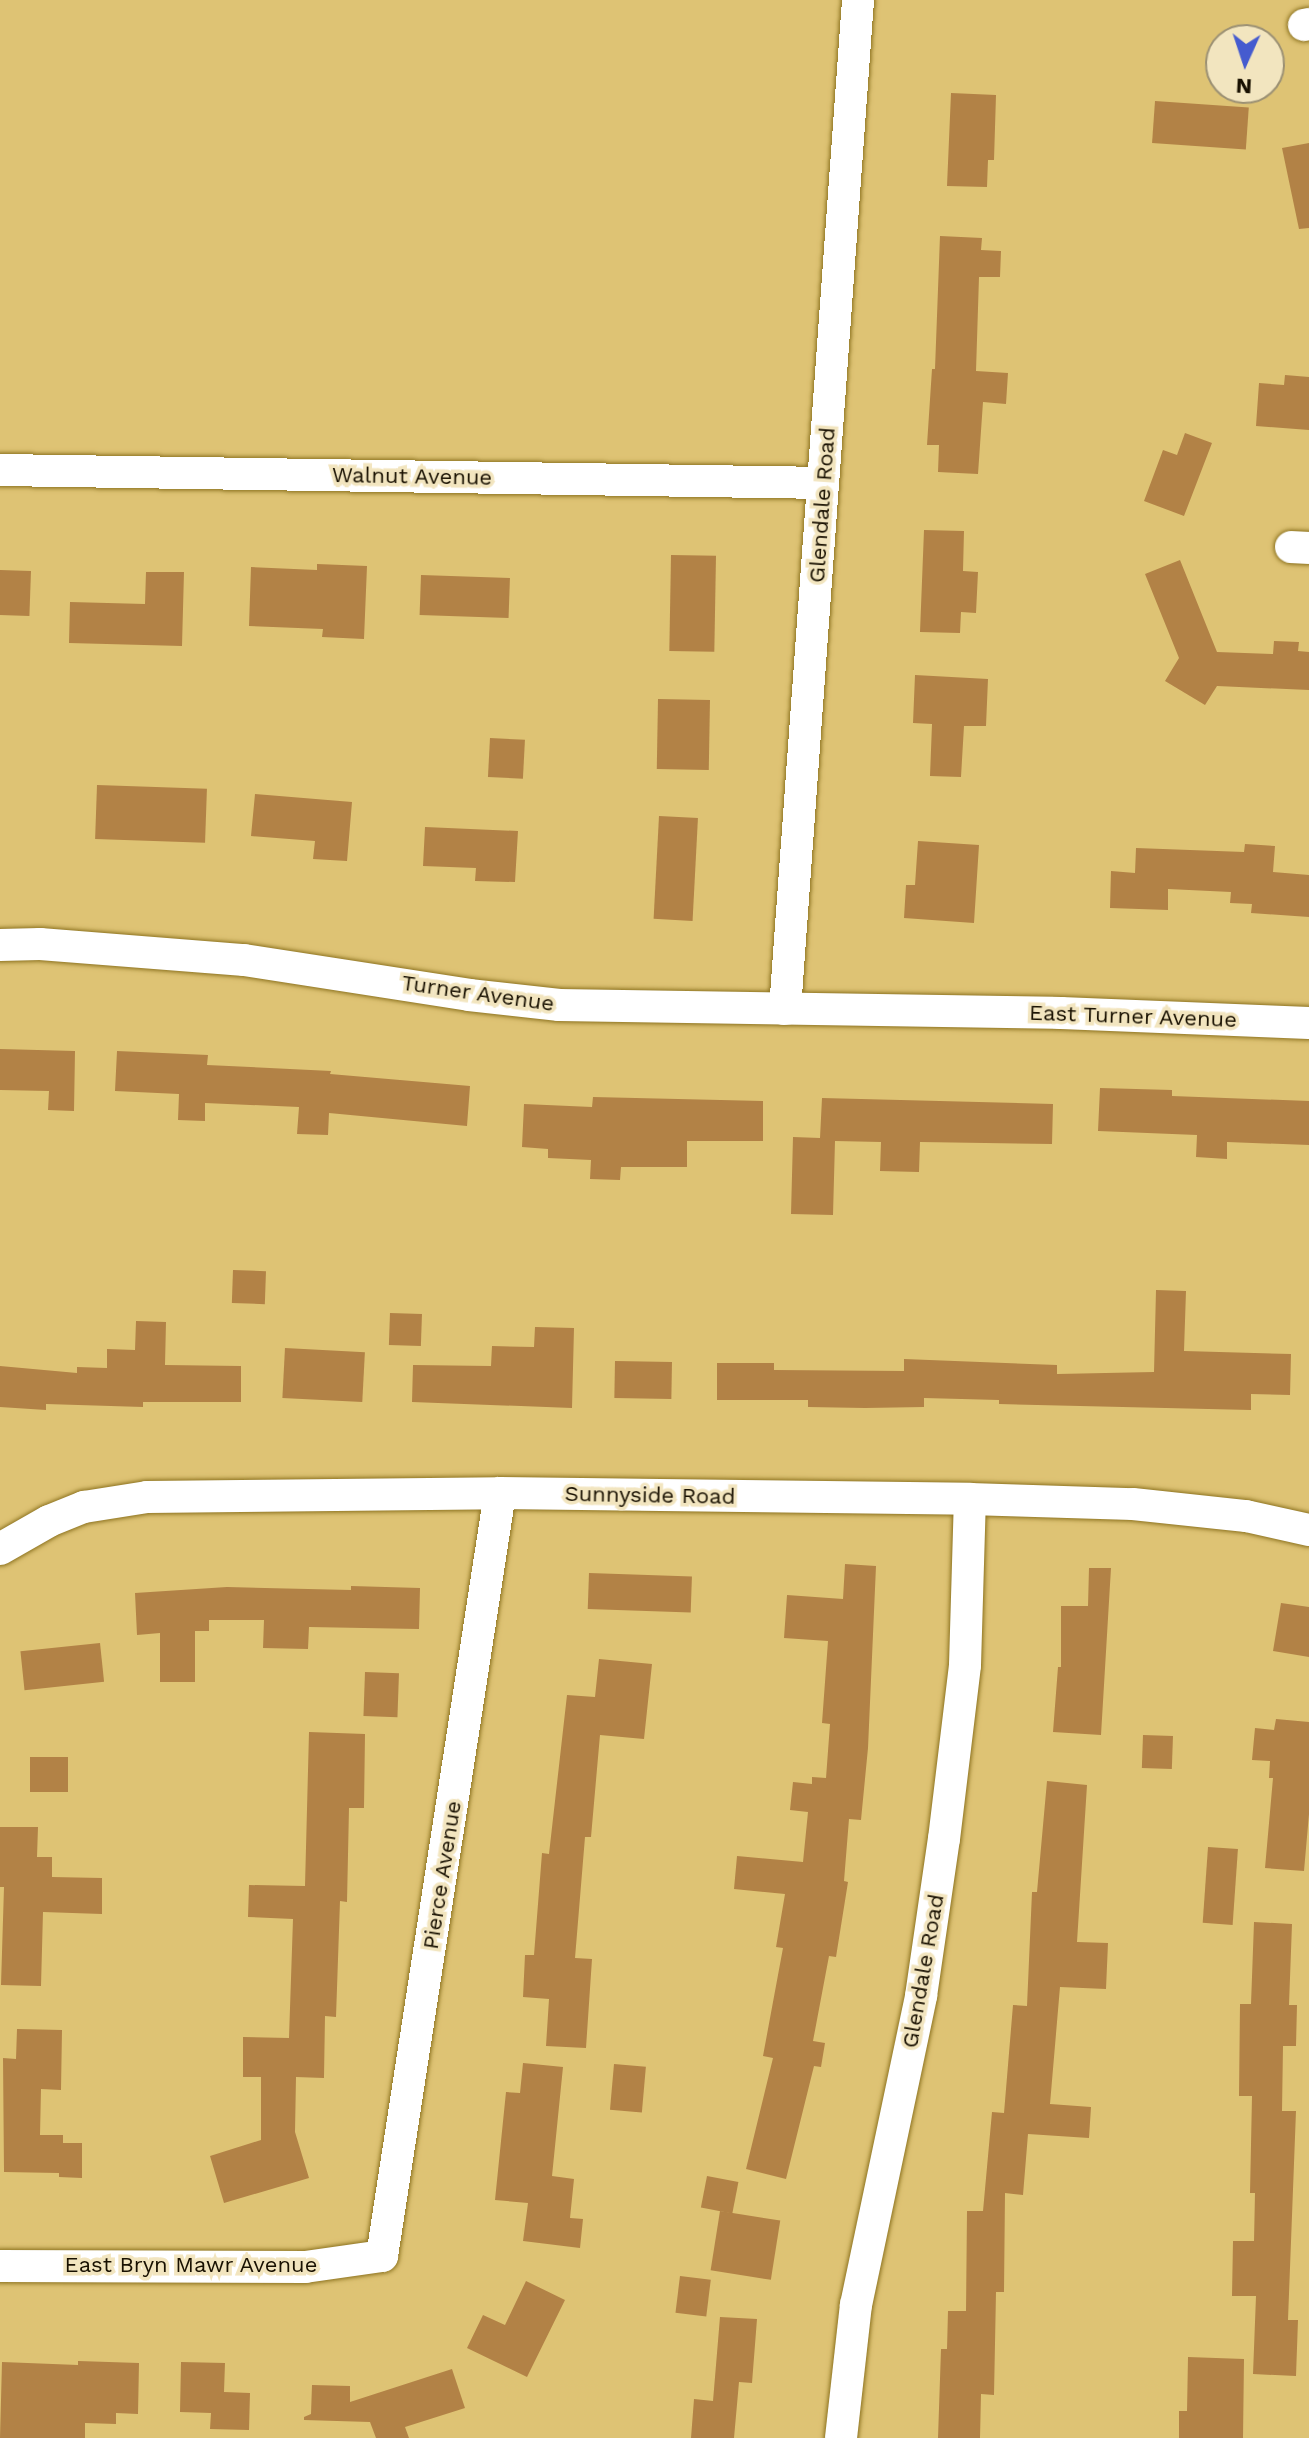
<!DOCTYPE html>
<html>
<head>
<meta charset="utf-8">
<style>
  body { margin:0 }
  #map { position:relative; width:1309px; height:2438px; overflow:hidden; background:#dec374; font-family:"Work Sans",sans-serif }
  div>[style] { position:absolute }
  .building>* { inset:0; background:#b28246; transform-origin:0 0 }
  .roads { filter:drop-shadow(0 0 2px #8e7421) drop-shadow(0 0 2px #8e7421) }
  .minor>* { height:32px; margin:-16px; padding:0 16px; transform-origin:16px; border-radius:16px; background:#fff }
  span { translate:-50% -50%; white-space:nowrap; text-align:center; line-height:1.15; -webkit-text-stroke:7px #f2e5bf; paint-order:stroke }
  .street-label { font-size:22px; color:#181000 }
  .north { position:absolute; left:1205px; top:24px; width:80px; height:80px; box-sizing:border-box; background:#f2e5bf; border:2px solid #9b9073; border-radius:50%; rotate:183deg; font-size:22px; font-weight:700; line-height:32px; text-align:center; color:#181000 }
  .north::after { content:''; display:block; margin:auto; width:28px; height:36px; background:#455bcf; clip-path:polygon(50% 0,100% 100%,50% 72%,0 100%) }
</style>
</head>
<body>
<div id="map">
  <div class="building">
    <div style="clip-path:polygon(951px 93px,996px 95px,994px 160px,988px 160px,987px 187px,947px 186px)"></div>
    <div style="left:1155px;top:101px;width:94px;height:42px;rotate:4deg"></div>
    <div style="clip-path:polygon(1309px 143px,1309px 228px,1299px 229px,1282px 148px)"></div>
    <div style="clip-path:polygon(940px 236px,982px 238px,981px 250px,1001px 251px,1000px 277px,979px 277px,976px 371px,1008px 373px,1006px 404px,983px 402px,978px 474px,938px 472px,939px 445px,927px 445px,932px 369px,935px 369px)"></div>
    <div style="clip-path:polygon(1285px 375px,1309px 377px,1309px 430px,1256px 426px,1259px 383px,1284px 385px)"></div>
    <div style="clip-path:polygon(1185px 433px,1212px 443px,1184px 516px,1144px 501px,1163px 450px,1177px 455px)"></div>
    <div style="clip-path:polygon(924px 530px,964px 531px,963px 571px,978px 572px,976px 613px,961px 612px,960px 633px,920px 632px)"></div>
    <div style="left:671px;top:555px;width:45px;height:96px;rotate:1deg"></div>
    <div style="clip-path:polygon(1180px 560px,1217px 652px,1273px 654px,1274px 641px,1299px 642px,1298px 651px,1309px 652px,1309px 690px,1217px 686px,1205px 705px,1165px 681px,1179px 658px,1145px 574px)"></div>
    <div style="clip-path:polygon(317px 564px,367px 566px,364px 639px,322px 637px,323px 629px,249px 626px,251px 567px,317px 570px)"></div>
    <div style="left:0;top:570px;width:31px;height:45px;rotate:2deg"></div>
    <div style="clip-path:polygon(146px 572px,184px 572px,182px 646px,69px 643px,70px 602px,145px 604px)"></div>
    <div style="left:421px;top:575px;width:89px;height:40px;rotate:2deg"></div>
    <div style="clip-path:polygon(915px 675px,988px 679px,986px 726px,964px 726px,961px 777px,930px 776px,932px 724px,913px 723px)"></div>
    <div style="left:658px;top:699px;width:52px;height:70px;rotate:1deg"></div>
    <div style="left:490px;top:738px;width:35px;height:39px;rotate:3deg"></div>
    <div style="left:97px;top:785px;width:110px;height:54px;rotate:2deg"></div>
    <div style="clip-path:polygon(255px 794px,352px 802px,347px 861px,313px 859px,315px 841px,251px 836px)"></div>
    <div style="left:659px;top:816px;width:39px;height:103px;rotate:3deg"></div>
    <div style="clip-path:polygon(425px 827px,518px 831px,515px 882px,475px 881px,476px 868px,423px 866px)"></div>
    <div style="clip-path:polygon(918px 841px,979px 845px,974px 923px,904px 918px,906px 885px,915px 885px)"></div>
    <div style="clip-path:polygon(1245px 844px,1275px 846px,1273px 872px,1309px 875px,1309px 917px,1251px 913px,1252px 904px,1230px 903px,1231px 892px,1168px 889px,1168px 910px,1110px 908px,1111px 871px,1135px 873px,1136px 848px,1244px 852px)"></div>
    <div style="clip-path:polygon(0 1049px,75px 1051px,74px 1111px,48px 1110px,49px 1091px,0 1090px)"></div>
    <div style="clip-path:polygon(117px 1051px,208px 1055px,207px 1065px,331px 1071px,330px 1074px,470px 1086px,467px 1126px,329px 1113px,328px 1135px,297px 1134px,299px 1107px,205px 1103px,205px 1121px,178px 1120px,179px 1094px,115px 1091px)"></div>
    <div style="clip-path:polygon(1100px 1088px,1172px 1090px,1172px 1096px,1309px 1101px,1309px 1145px,1227px 1142px,1227px 1159px,1196px 1157px,1197px 1135px,1098px 1131px)"></div>
    <div style="clip-path:polygon(593px 1097px,763px 1101px,763px 1141px,687px 1141px,687px 1167px,621px 1167px,620px 1180px,590px 1179px,591px 1160px,548px 1158px,548px 1149px,522px 1147px,524px 1104px,592px 1107px)"></div>
    <div style="clip-path:polygon(822px 1098px,1053px 1104px,1052px 1144px,920px 1142px,919px 1172px,880px 1171px,881px 1142px,835px 1141px,833px 1215px,791px 1214px,793px 1137px,820px 1138px)"></div>
    <div style="left:233px;top:1270px;width:33px;height:33px;rotate:2deg"></div>
    <div style="clip-path:polygon(1156px 1290px,1186px 1291px,1184px 1351px,1291px 1354px,1290px 1395px,1251px 1394px,1251px 1410px,999px 1404px,999px 1400px,924px 1398px,924px 1407px,865px 1408px,808px 1407px,808px 1400px,717px 1400px,717px 1363px,774px 1363px,774px 1370px,904px 1371px,904px 1359px,1057px 1365px,1057px 1374px,1154px 1372px)"></div>
    <div style="left:390px;top:1313px;width:32px;height:32px;rotate:2deg"></div>
    <div style="clip-path:polygon(136px 1321px,166px 1322px,165px 1365px,241px 1366px,241px 1402px,143px 1402px,143px 1407px,46px 1404px,46px 1410px,0 1407px,0 1366px,77px 1373px,77px 1367px,107px 1368px,107px 1349px,135px 1350px)"></div>
    <div style="clip-path:polygon(535px 1327px,574px 1328px,572px 1408px,412px 1402px,413px 1365px,491px 1366px,492px 1346px,534px 1347px)"></div>
    <div style="left:285px;top:1348px;width:80px;height:50px;rotate:3deg"></div>
    <div style="left:615px;top:1361px;width:57px;height:37px;rotate:1deg"></div>
    <div style="clip-path:polygon(845px 1564px,876px 1566px,868px 1748px,861px 1820px,849px 1819px,844px 1881px,848px 1882px,836px 1957px,829px 1956px,813px 2041px,825px 2043px,821px 2067px,814px 2066px,786px 2179px,746px 2169px,773px 2058px,763px 2056px,783px 1948px,776px 1947px,785px 1894px,734px 1889px,737px 1856px,803px 1862px,808px 1812px,790px 1810px,793px 1782px,812px 1784px,812px 1777px,826px 1778px,830px 1724px,822px 1723px,828px 1641px,784px 1638px,787px 1595px,843px 1599px)"></div>
    <div style="clip-path:polygon(1089px 1568px,1111px 1568px,1101px 1735px,1053px 1732px,1058px 1667px,1061px 1667px,1061px 1606px,1088px 1606px)"></div>
    <div style="left:589px;top:1573px;width:103px;height:36px;rotate:2deg"></div>
    <div style="clip-path:polygon(351px 1586px,420px 1588px,419px 1629px,309px 1627px,308px 1649px,263px 1648px,264px 1620px,209px 1620px,209px 1631px,195px 1631px,195px 1682px,160px 1682px,160px 1633px,137px 1635px,135px 1593px,227px 1587px,351px 1590px)"></div>
    <div style="clip-path:polygon(1281px 1603px,1309px 1607px,1309px 1657px,1273px 1651px)"></div>
    <div style="left:100px;top:1643px;width:39px;height:80px;rotate:84deg"></div>
    <div style="clip-path:polygon(599px 1659px,652px 1664px,644px 1739px,600px 1735px,591px 1837px,585px 1837px,575px 1958px,592px 1959px,586px 2048px,546px 2046px,549px 1999px,523px 1997px,525px 1955px,534px 1955px,542px 1853px,549px 1854px,567px 1695px,595px 1697px)"></div>
    <div style="left:365px;top:1672px;width:34px;height:44px;rotate:2deg"></div>
    <div style="clip-path:polygon(1276px 1719px,1309px 1722px,1309px 1814px,1304px 1871px,1265px 1868px,1273px 1778px,1269px 1778px,1270px 1761px,1252px 1760px,1255px 1728px,1274px 1730px)"></div>
    <div style="clip-path:polygon(309px 1732px,365px 1734px,364px 1808px,349px 1808px,347px 1902px,340px 1901px,336px 2017px,325px 2016px,324px 2078px,296px 2077px,295px 2132px,309px 2178px,224px 2203px,210px 2156px,261px 2140px,261px 2077px,243px 2077px,243px 2037px,289px 2038px,293px 1919px,248px 1917px,249px 1885px,305px 1886px)"></div>
    <div style="left:1143px;top:1735px;width:30px;height:33px;rotate:2deg"></div>
    <div style="left:30px;top:1757px;width:38px;height:35px"></div>
    <div style="clip-path:polygon(1047px 1781px,1087px 1785px,1077px 1942px,1108px 1943px,1106px 1989px,1060px 1987px,1050px 2104px,1091px 2107px,1089px 2138px,1028px 2134px,1023px 2195px,1005px 2193px,1004px 2292px,996px 2292px,994px 2395px,981px 2394px,980px 2438px,938px 2438px,941px 2349px,947px 2349px,948px 2311px,966px 2311px,967px 2211px,983px 2211px,992px 2112px,1004px 2113px,1013px 2005px,1027px 2006px,1032px 1892px,1037px 1892px)"></div>
    <div style="clip-path:polygon(0 1827px,38px 1827px,37px 1857px,52px 1857px,52px 1877px,102px 1878px,102px 1914px,43px 1912px,41px 1986px,1px 1985px,4px 1887px,0 1887px)"></div>
    <div style="left:1208px;top:1847px;width:30px;height:76px;rotate:4deg"></div>
    <div style="clip-path:polygon(1254px 1922px,1292px 1924px,1289px 2005px,1297px 2005px,1296px 2046px,1283px 2046px,1282px 2111px,1296px 2111px,1288px 2320px,1298px 2320px,1296px 2376px,1253px 2374px,1256px 2296px,1232px 2296px,1233px 2241px,1254px 2241px,1255px 2193px,1250px 2193px,1252px 2096px,1239px 2096px,1240px 2004px,1251px 2004px)"></div>
    <div style="clip-path:polygon(17px 2029px,62px 2030px,61px 2090px,41px 2089px,40px 2135px,63px 2135px,63px 2143px,82px 2143px,82px 2178px,59px 2177px,59px 2173px,4px 2172px,3px 2058px,16px 2059px)"></div>
    <div style="clip-path:polygon(523px 2063px,563px 2067px,552px 2176px,574px 2179px,570px 2218px,583px 2219px,580px 2248px,523px 2241px,528px 2203px,495px 2200px,506px 2092px,520px 2093px)"></div>
    <div style="left:614px;top:2064px;width:32px;height:46px;rotate:5deg"></div>
    <div style="left:707px;top:2176px;width:32px;height:32px;rotate:11deg"></div>
    <div style="left:720px;top:2211px;width:61px;height:60px;rotate:9deg"></div>
    <div style="left:680px;top:2276px;width:31px;height:37px;rotate:7deg"></div>
    <div style="clip-path:polygon(526px 2281px,565px 2300px,527px 2377px,467px 2348px,483px 2315px,505px 2325px)"></div>
    <div style="clip-path:polygon(720px 2317px,757px 2319px,752px 2383px,739px 2382px,734px 2438px,691px 2438px,694px 2399px,713px 2401px)"></div>
    <div style="clip-path:polygon(1188px 2357px,1244px 2359px,1243px 2438px,1179px 2438px,1179px 2411px,1187px 2411px)"></div>
    <div style="clip-path:polygon(78px 2361px,139px 2363px,138px 2414px,116px 2413px,116px 2424px,85px 2423px,85px 2438px,0 2438px,2px 2362px,78px 2365px)"></div>
    <div style="clip-path:polygon(181px 2362px,225px 2363px,224px 2392px,250px 2393px,249px 2430px,210px 2429px,211px 2413px,180px 2412px)"></div>
    <div style="clip-path:polygon(452px 2369px,465px 2408px,405px 2427px,409px 2438px,376px 2438px,370px 2422px,304px 2420px,304px 2417px,311px 2414px,312px 2385px,350px 2386px,350px 2402px)"></div>
  </div>
  <div class="roads">
    <div class="minor">
      <div style="left:1304px;top:25px;width:5px;rotate:-11deg"></div>
      <div style="left:0;top:470px;width:823px;rotate:0.9deg"></div>
      <div style="left:1291px;top:547px;width:18px;rotate:3deg"></div>
      <div style="left:0;top:945px;width:40px;rotate:-1.4deg"></div>
      <div style="left:40px;top:944px;width:205px;rotate:4.5deg"></div>
      <div style="left:244px;top:960px;width:228px;rotate:8.8deg"></div>
      <div style="left:469px;top:995px;width:91px;rotate:6.3deg"></div>
      <div style="left:559px;top:1005px;width:502px;rotate:0.91deg"></div>
      <div style="left:1061px;top:1013px;width:248px;rotate:2.3deg"></div>
      <div style="left:785px;top:1009px;width:1012px;rotate:-85.86deg"></div>
      <div style="left:0;top:1549px;width:56px;rotate:-29.7deg"></div>
      <div style="left:49px;top:1521px;width:38px;rotate:-22deg"></div>
      <div style="left:84px;top:1507px;width:64px;rotate:-9deg"></div>
      <div style="left:147px;top:1497px;width:353px;rotate:-0.6deg"></div>
      <div style="left:500px;top:1493px;width:470px;rotate:0.7deg"></div>
      <div style="left:970px;top:1499px;width:163px;rotate:1.8deg"></div>
      <div style="left:1133px;top:1504px;width:114px;rotate:6.1deg"></div>
      <div style="left:1246px;top:1516px;width:65px;rotate:12.5deg"></div>
      <div style="left:0;top:2266px;width:305px;rotate:0.2deg"></div>
      <div style="left:305px;top:2267px;width:78px;rotate:-8.1deg"></div>
      <div style="left:382px;top:2256px;width:772px;rotate:-81.21deg"></div>
      <div style="left:841px;top:2438px;width:134px;rotate:-83.6deg"></div>
      <div style="left:856px;top:2305px;width:316px;rotate:-78.1deg"></div>
      <div style="left:921px;top:1996px;width:159px;rotate:-81.7deg"></div>
      <div style="left:944px;top:1839px;width:175px;rotate:-83.1deg"></div>
      <div style="left:965px;top:1665px;width:166px;rotate:-88.3deg"></div>
    </div>
  </div>
  <div class="street-label">
    <span style="left:412px;top:476px;rotate:1deg">Walnut Avenue</span>
    <span style="left:822px;top:505px;rotate:-86deg">Glendale Road</span>
    <span style="left:478px;top:993px;rotate:8deg">Turner Avenue</span>
    <span style="left:1133px;top:1016px;rotate:2deg">East Turner Avenue</span>
    <span style="left:650px;top:1495px;rotate:1deg">Sunnyside Road</span>
    <span style="left:442px;top:1875px;rotate:-81deg">Pierce Avenue</span>
    <span style="left:923px;top:1971px;rotate:-80deg">Glendale Road</span>
    <span style="left:191px;top:2265px">East Bryn Mawr Avenue</span>
  </div>
  <div class="north">N</div>
</div>
</body>
</html>
